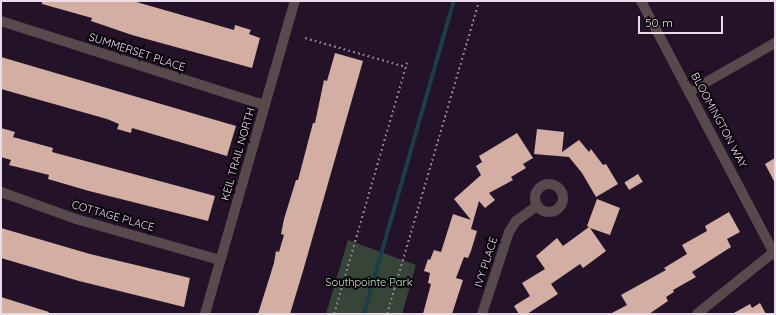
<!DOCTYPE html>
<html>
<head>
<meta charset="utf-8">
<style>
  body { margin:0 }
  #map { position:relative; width:776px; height:315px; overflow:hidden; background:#241328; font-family:Quicksand,sans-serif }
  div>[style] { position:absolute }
  .green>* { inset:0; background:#374538 }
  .stream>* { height:3.5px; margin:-1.75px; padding:0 1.75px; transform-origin:1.75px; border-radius:1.75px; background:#1b3e48 }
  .building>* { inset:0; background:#d3aea2; transform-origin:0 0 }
  .path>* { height:2px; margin-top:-1px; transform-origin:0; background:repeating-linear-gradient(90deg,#8f8192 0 2px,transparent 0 5px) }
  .minor>* { height:10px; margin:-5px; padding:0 5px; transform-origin:5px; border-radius:5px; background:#58494c }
  .minor>.ring { margin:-5px; padding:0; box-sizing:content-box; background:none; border:10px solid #58494c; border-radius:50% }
  span { translate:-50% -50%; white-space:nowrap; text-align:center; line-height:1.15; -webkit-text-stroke:4px #09040b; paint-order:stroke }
  .street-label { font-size:11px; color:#e8dceb }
  .park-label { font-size:11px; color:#bae6bb }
  .frame { position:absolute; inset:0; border:2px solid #e8dceb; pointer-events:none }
  .scale { position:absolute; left:638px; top:16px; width:85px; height:18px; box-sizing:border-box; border:2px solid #e8dceb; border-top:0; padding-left:5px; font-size:12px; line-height:14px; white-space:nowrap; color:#e8dceb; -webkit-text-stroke:3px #09040b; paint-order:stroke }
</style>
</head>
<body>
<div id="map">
  <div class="green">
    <div style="clip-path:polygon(348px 240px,416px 265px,402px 314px,326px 314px)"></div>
  </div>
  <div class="stream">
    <div style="left:364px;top:314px;width:326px;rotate:-74deg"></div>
  </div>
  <div class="building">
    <div style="clip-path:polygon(42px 1px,133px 1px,234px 30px,235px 25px,251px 30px,249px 34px,260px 38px,252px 68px,132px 35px,91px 21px,92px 18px,42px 4px)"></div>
    <div style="clip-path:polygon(335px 53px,363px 61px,303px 271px,290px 314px,258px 314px,274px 263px,276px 251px,279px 252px,284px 235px,281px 234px,284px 219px,296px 180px,298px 180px,313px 123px,315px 123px,324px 80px,327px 81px)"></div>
    <div style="clip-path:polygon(1px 57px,236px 126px,227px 156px,132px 128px,131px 133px,117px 129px,119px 124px,107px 119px,1px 89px)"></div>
    <div style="clip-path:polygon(1px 128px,15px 132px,13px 137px,53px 148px,52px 152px,215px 196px,208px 221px,89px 191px,48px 179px,49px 175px,9px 165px,11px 160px,1px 157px)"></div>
    <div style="clip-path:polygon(537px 129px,564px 132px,562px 152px,579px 140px,589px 152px,591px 149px,603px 165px,606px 164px,618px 184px,596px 197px,582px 173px,569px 157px,534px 154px)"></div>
    <div style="clip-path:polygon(517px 133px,533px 158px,523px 164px,526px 168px,511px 177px,513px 180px,489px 193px,495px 200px,485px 208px,479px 201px,471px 229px,477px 231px,471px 251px,468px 258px,464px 257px,456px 278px,463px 280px,452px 314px,423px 314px,431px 284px,428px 283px,430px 273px,424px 271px,428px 259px,430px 260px,434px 250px,441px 252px,453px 214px,471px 220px,454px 199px,481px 175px,476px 166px,482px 162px,479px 156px)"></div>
    <div style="clip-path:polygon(775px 158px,775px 183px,765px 164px)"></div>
    <div style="left:638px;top:174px;width:9px;height:16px;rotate:58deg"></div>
    <div style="clip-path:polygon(597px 199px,620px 208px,610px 235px,590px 228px,606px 251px,583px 268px,580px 264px,551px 284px,558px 294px,527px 314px,519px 314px,514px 306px,530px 296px,522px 283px,545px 269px,536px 256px,557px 238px,563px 246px,589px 227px,587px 226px)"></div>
    <div style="clip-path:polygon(729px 212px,740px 232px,727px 239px,731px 247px,692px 272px,696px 277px,673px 290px,674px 292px,666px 297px,668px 301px,649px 314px,610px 314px,627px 305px,621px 295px,666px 270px,664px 268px,687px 254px,682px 245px,707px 231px,705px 226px)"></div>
    <div style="clip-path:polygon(1px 228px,90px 254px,190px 278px,184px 307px,79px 281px,1px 258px)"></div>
    <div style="clip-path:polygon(1px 297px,49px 312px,48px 314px,1px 314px)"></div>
    <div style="clip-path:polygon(760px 303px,766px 314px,732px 314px,750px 304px,752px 308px)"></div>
  </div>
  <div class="path">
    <div style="left:305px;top:38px;width:105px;rotate:16deg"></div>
    <div style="left:334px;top:314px;width:265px;rotate:-73.8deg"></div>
    <div style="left:387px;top:314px;width:326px;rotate:-73.6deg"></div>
  </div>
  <div class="minor">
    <div style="left:641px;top:1px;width:287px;rotate:62.2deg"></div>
    <div style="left:1px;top:21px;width:277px;rotate:17.7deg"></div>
    <div style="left:689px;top:92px;width:99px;rotate:-29.7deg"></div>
    <div class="ring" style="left:535px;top:184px;width:18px;height:18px"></div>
    <div style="left:1px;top:192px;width:80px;rotate:19.8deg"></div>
    <div style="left:76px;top:219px;width:150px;rotate:15.9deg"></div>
    <div style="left:205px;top:314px;width:326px;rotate:-74deg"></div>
    <div style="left:482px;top:314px;width:86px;rotate:-71.8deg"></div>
    <div style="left:509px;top:232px;width:13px;rotate:-58deg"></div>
    <div style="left:516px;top:221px;width:26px;rotate:-36deg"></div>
    <div style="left:697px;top:314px;width:100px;rotate:-38.9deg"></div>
  </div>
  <div class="street-label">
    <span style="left:137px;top:52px;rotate:18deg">SUMMERSET PLACE</span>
    <span style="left:719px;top:120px;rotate:62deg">BLOOMINGTON WAY</span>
    <span style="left:238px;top:154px;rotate:-74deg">KEIL TRAIL NORTH</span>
    <span style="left:113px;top:216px;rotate:16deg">COTTAGE PLACE</span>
    <span style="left:486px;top:262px;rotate:-72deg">IVY PLACE</span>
  </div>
  <div class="park-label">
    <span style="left:369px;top:282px">Southpointe Park</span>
  </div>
  <div class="frame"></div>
  <div class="scale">50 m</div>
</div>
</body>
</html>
